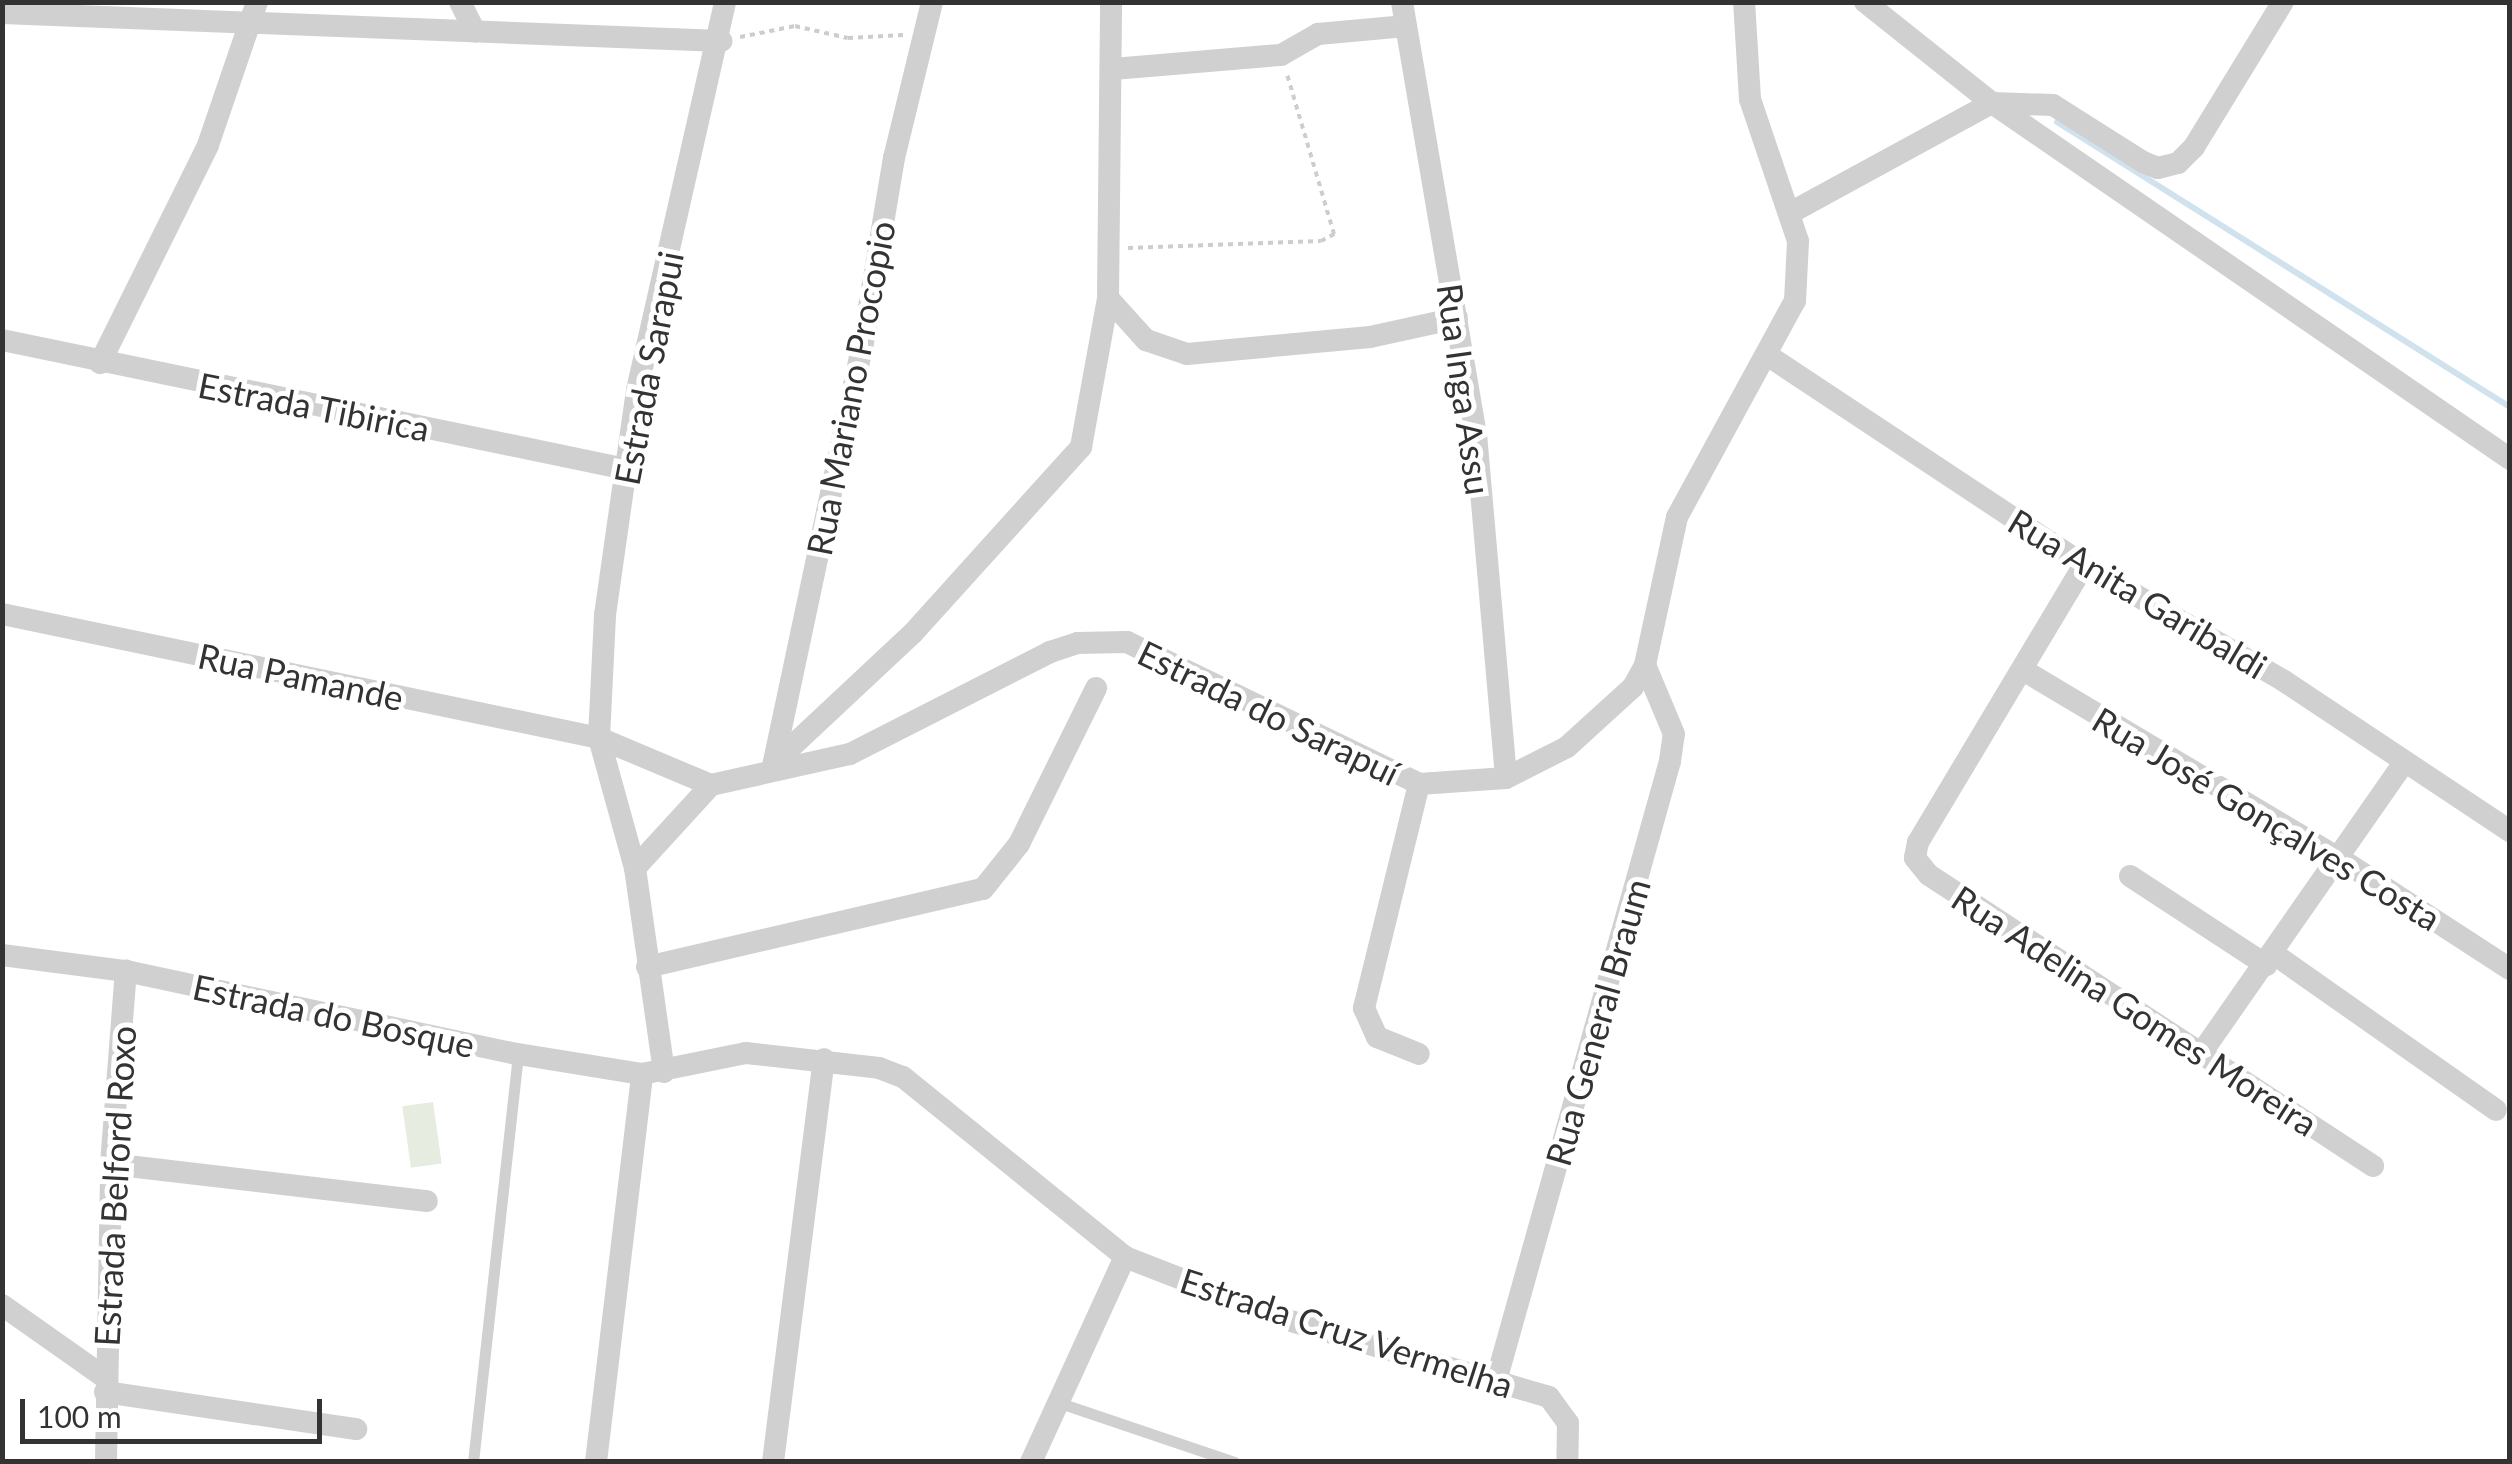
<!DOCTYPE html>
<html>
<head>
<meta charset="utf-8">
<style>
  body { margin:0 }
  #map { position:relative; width:2512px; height:1464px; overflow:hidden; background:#fff; font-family:Lato,sans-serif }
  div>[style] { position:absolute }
  .green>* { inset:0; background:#e6ecdf; transform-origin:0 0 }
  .stream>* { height:6px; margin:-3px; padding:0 3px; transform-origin:3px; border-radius:3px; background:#cfe2ee }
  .path>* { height:4px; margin-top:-2px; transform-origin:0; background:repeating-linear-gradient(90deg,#cdcdcd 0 5px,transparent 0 10px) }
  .lane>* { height:11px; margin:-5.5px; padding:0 5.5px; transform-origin:5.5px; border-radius:5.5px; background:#d0d0d0 }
  .street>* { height:22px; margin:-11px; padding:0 11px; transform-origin:11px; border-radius:11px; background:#d0d0d0 }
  span { translate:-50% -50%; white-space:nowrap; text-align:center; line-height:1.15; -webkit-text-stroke:10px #fff; paint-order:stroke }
  .street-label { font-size:35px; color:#333 }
  .frame { position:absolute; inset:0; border:5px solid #333; pointer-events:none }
  .scale { position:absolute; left:20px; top:1399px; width:302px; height:45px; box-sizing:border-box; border:5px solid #333; border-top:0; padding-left:12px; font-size:30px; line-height:35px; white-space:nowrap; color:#333; -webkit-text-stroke:8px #fff; paint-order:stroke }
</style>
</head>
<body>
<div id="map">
  <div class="green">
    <div style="left:433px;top:1102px;width:62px;height:31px;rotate:82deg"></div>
  </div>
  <div class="stream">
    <div style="left:2057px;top:122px;width:535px;rotate:32.18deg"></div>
  </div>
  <div class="path">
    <div style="left:740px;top:37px;width:56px;rotate:-11.3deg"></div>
    <div style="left:795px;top:26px;width:54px;rotate:12.8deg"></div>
    <div style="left:848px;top:38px;width:55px;rotate:-3.1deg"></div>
    <div style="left:1128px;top:248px;width:193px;rotate:-2.1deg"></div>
    <div style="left:1321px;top:241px;width:15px;rotate:-28deg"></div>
    <div style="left:1334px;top:234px;width:167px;rotate:-106.4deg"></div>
  </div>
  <div class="lane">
    <div style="left:1060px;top:1403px;width:184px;rotate:18.7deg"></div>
    <div style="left:473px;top:1462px;width:410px;rotate:-83.7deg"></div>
  </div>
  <div class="street">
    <div style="left:460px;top:2px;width:33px;rotate:63deg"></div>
    <div style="left:1402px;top:2px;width:438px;rotate:80.3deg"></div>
    <div style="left:1476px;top:434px;width:345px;rotate:85deg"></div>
    <div style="left:1865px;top:2px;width:162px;rotate:38.5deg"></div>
    <div style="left:1992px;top:103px;width:629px;rotate:34.5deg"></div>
    <div style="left:2px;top:13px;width:720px;rotate:2.23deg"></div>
    <div style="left:1113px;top:69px;width:169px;rotate:-4.8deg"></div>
    <div style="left:1281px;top:55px;width:43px;rotate:-29.6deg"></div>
    <div style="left:1318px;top:34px;width:88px;rotate:-5.2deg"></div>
    <div style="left:1790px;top:213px;width:230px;rotate:-28.6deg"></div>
    <div style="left:1992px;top:103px;width:61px;rotate:1.9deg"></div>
    <div style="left:2053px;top:105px;width:107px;rotate:32.3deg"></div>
    <div style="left:2143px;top:162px;width:16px;rotate:22deg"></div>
    <div style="left:2158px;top:168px;width:21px;rotate:-14deg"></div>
    <div style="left:2178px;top:163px;width:23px;rotate:-45deg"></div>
    <div style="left:2194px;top:147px;width:170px;rotate:-58.5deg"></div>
    <div style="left:1108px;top:298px;width:57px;rotate:47.9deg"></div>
    <div style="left:1146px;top:340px;width:43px;rotate:18.9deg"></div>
    <div style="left:1187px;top:354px;width:184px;rotate:-5.3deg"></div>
    <div style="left:1370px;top:337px;width:89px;rotate:-12.3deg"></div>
    <div style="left:2px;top:340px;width:637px;rotate:11.68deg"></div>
    <div style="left:1767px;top:355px;width:380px;rotate:33.5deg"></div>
    <div style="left:2084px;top:565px;width:231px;rotate:30.1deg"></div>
    <div style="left:2284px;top:681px;width:271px;rotate:33.6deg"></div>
    <div style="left:100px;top:363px;width:243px;rotate:-63.6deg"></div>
    <div style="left:208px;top:145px;width:151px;rotate:-71.1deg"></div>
    <div style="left:2084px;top:565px;width:323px;rotate:120.9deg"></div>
    <div style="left:1918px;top:842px;width:16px;rotate:101deg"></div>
    <div style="left:1915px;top:858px;width:22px;rotate:51deg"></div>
    <div style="left:1929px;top:875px;width:531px;rotate:33.24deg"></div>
    <div style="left:2px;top:614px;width:610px;rotate:11.73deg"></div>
    <div style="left:599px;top:738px;width:121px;rotate:22.8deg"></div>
    <div style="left:711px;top:785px;width:142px;rotate:-12.6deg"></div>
    <div style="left:850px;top:754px;width:225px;rotate:-27deg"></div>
    <div style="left:1050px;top:652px;width:28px;rotate:-18deg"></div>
    <div style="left:1077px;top:643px;width:50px;rotate:-1.1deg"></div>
    <div style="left:1127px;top:642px;width:325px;rotate:25.9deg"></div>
    <div style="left:1419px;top:784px;width:87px;rotate:-3.9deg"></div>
    <div style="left:1506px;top:778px;width:68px;rotate:-26.9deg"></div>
    <div style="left:1567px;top:747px;width:89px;rotate:-42.3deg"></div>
    <div style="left:1633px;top:687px;width:25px;rotate:-61deg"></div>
    <div style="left:1645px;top:665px;width:151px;rotate:-77.8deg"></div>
    <div style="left:1677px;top:517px;width:246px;rotate:-61.4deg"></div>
    <div style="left:1795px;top:301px;width:60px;rotate:-87.1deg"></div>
    <div style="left:1798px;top:241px;width:150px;rotate:-108.7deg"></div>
    <div style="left:1750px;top:99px;width:97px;rotate:-93.5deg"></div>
    <div style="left:2023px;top:670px;width:371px;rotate:30.8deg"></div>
    <div style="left:2342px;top:860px;width:200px;rotate:33deg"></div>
    <div style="left:774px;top:763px;width:190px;rotate:-43.1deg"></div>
    <div style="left:913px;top:633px;width:251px;rotate:-47.9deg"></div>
    <div style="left:1081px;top:447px;width:151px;rotate:-79.7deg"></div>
    <div style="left:1108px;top:298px;width:296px;rotate:-89.4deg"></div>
    <div style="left:773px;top:766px;width:432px;rotate:-78deg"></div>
    <div style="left:863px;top:343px;width:188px;rotate:-80.5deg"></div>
    <div style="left:894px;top:158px;width:161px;rotate:-76.3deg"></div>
    <div style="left:1419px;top:784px;width:231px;rotate:103.8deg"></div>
    <div style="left:1364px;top:1008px;width:32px;rotate:66deg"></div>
    <div style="left:1377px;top:1037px;width:45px;rotate:22deg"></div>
    <div style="left:635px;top:868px;width:113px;rotate:-47.5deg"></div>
    <div style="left:2130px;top:876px;width:163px;rotate:33.2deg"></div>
    <div style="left:2274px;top:954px;width:271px;rotate:35.1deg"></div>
    <div style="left:2px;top:955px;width:125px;rotate:7.4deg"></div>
    <div style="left:126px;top:971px;width:401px;rotate:12deg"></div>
    <div style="left:518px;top:1054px;width:126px;rotate:9.2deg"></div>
    <div style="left:642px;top:1074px;width:106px;rotate:-11.4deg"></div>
    <div style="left:746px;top:1053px;width:134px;rotate:6.4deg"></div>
    <div style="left:879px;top:1068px;width:26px;rotate:21deg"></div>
    <div style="left:903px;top:1077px;width:286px;rotate:39deg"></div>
    <div style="left:1125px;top:1257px;width:171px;rotate:21.3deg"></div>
    <div style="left:1284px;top:1319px;width:276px;rotate:16.4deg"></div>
    <div style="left:1549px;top:1397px;width:32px;rotate:54deg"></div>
    <div style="left:1568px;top:1423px;width:39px;rotate:91deg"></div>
    <div style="left:647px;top:967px;width:345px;rotate:-13.1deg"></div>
    <div style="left:983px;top:889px;width:58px;rotate:-51.3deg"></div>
    <div style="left:1019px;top:844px;width:174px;rotate:-63.7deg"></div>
    <div style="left:2200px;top:1055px;width:356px;rotate:-55.1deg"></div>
    <div style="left:664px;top:1072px;width:206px;rotate:-98.1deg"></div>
    <div style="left:635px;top:868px;width:135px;rotate:-105.5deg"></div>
    <div style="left:599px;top:738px;width:123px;rotate:-87.2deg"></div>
    <div style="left:605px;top:615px;width:227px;rotate:-81.9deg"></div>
    <div style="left:637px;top:390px;width:398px;rotate:-77.2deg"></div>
    <div style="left:111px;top:1164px;width:318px;rotate:6.7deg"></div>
    <div style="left:2px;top:1305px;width:125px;rotate:35.2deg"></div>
    <div style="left:1496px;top:1381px;width:644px;rotate:-74.32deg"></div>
    <div style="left:1670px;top:761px;width:27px;rotate:-82deg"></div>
    <div style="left:1674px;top:734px;width:75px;rotate:-112.8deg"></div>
    <div style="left:105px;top:1392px;width:254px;rotate:8.4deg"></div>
    <div style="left:106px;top:1462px;width:298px;rotate:-89deg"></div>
    <div style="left:111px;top:1164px;width:194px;rotate:-85.6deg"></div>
    <div style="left:596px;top:1462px;width:391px;rotate:-83.2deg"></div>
    <div style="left:773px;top:1462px;width:406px;rotate:-82.8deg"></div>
    <div style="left:1031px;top:1462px;width:226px;rotate:-65.4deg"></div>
  </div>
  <div class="street-label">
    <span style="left:648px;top:368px;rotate:-79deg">Estrada Sarapui</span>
    <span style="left:850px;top:388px;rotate:-79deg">Rua Mariano Procopio</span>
    <span style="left:1465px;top:389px;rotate:82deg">Rua Inga Assu</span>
    <span style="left:314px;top:406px;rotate:11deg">Estrada Tibirica</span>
    <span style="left:2138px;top:593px;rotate:31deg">Rua Anita Garibaldi</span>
    <span style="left:301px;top:676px;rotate:12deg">Rua Pamande</span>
    <span style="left:1269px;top:712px;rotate:26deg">Estrada do Sarapuí</span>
    <span style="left:2267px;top:818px;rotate:31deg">Rua José Gonçalves Costa</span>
    <span style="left:2135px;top:1010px;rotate:33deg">Rua Adelina Gomes Moreira</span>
    <span style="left:334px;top:1015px;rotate:12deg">Estrada do Bosque</span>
    <span style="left:1597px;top:1022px;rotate:-74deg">Rua General Braum</span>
    <span style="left:114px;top:1186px;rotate:-87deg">Estrada Belford Roxo</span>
    <span style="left:1347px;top:1332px;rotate:18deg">Estrada Cruz Vermelha</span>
  </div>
  <div class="frame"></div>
  <div class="scale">100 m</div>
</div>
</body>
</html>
